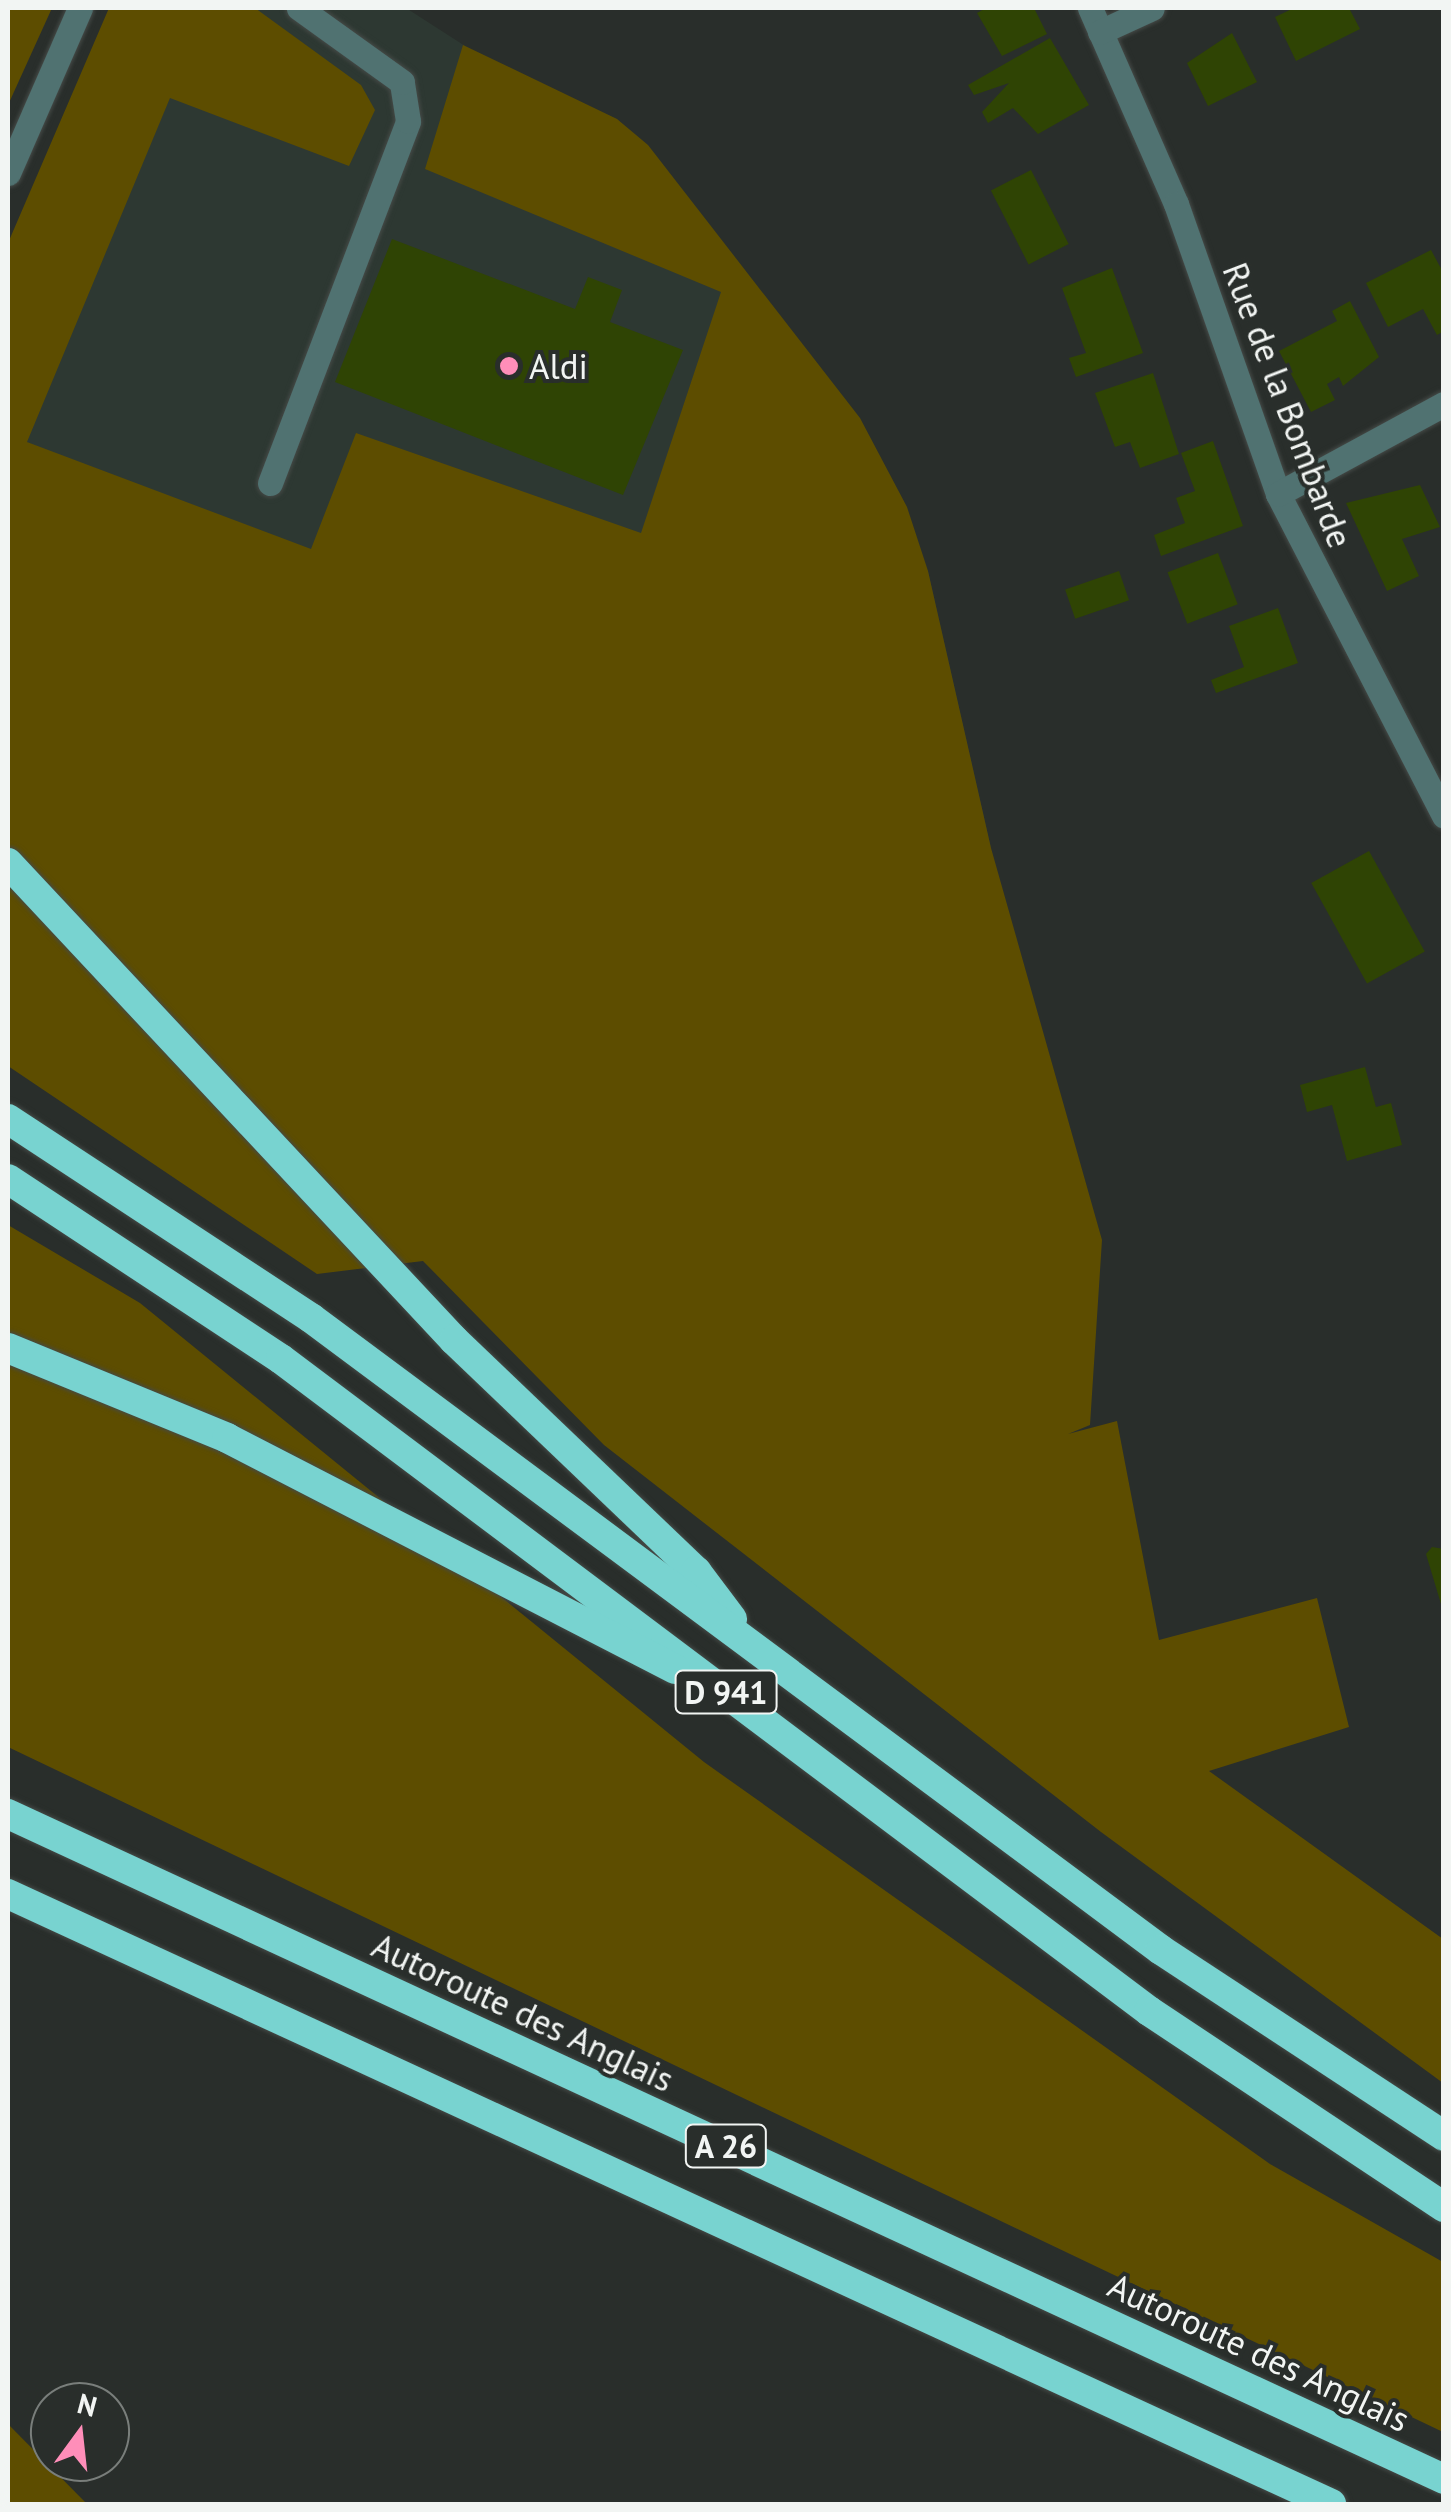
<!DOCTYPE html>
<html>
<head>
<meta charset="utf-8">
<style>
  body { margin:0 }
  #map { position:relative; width:1451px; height:2512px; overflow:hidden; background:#292e2b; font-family:"PT Sans",sans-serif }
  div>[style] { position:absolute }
  .built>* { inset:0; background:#2d3832 }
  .green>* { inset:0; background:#5d4d00 }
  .building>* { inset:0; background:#2f4404; transform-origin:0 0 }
  .roads { filter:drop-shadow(0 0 2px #454a47) drop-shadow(0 0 2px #454a47) }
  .minor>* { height:25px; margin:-12.5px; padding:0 12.5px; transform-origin:12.5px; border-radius:12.5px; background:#507271 }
  .highway>* { height:30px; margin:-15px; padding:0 15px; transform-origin:15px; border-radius:15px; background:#78d3d0 }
  .dots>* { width:28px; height:28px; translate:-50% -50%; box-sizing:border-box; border:5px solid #292e2b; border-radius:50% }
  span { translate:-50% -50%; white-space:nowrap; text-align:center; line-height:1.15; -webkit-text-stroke:8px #292e2b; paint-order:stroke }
  .shield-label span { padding:2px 8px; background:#292e2b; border:2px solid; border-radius:8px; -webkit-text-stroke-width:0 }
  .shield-label { font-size:32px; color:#f2f5f3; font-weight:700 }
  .poi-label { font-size:35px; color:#f2f5f3 }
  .left { translate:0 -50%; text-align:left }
  .street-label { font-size:35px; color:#f2f5f3 }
  .frame { position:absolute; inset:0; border:10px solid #f2f5f3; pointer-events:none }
  .north { position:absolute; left:30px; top:2382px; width:100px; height:100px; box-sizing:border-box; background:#292e2b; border:2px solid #797e7b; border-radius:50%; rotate:15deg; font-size:28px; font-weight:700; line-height:40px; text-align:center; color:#f2f5f3 }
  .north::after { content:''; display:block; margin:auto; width:35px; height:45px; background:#ff8eb9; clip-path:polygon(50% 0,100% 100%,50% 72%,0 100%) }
</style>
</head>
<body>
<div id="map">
  <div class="built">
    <div style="clip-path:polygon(207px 8px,406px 8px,490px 62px,617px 119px,928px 571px,991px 848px,26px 442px)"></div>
  </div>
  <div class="green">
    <div style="clip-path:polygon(8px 8px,52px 8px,8px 105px)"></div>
    <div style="clip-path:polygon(109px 8px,255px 8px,361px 85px,375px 110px,349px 166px,170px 98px,27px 442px,311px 549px,356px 433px,641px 533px,721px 292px,425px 169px,463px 45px,617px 119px,648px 145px,860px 418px,907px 507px,928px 571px,991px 848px,1102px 1240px,1090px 1425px,1068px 1434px,1117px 1421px,1159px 1640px,1317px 1598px,1349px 1727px,1209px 1771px,1443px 1939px,1443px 2083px,1101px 1832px,604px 1445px,423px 1261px,317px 1274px,8px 1066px,8px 243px)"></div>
    <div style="clip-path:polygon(8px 1225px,140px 1303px,704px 1762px,1270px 2164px,1443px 2262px,1443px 2432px,8px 1747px)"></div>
    <div style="clip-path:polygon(8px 2424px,87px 2504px,8px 2504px)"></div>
  </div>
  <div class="building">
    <div style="clip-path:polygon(986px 8px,1034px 8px,1047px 34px,1002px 56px,977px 13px)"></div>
    <div style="clip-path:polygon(1294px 8px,1349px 8px,1360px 29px,1296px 61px,1275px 17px)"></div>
    <div style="clip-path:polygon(1232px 33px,1257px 82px,1208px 106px,1187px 63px)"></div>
    <div style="clip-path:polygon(1050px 38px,1089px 105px,1038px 134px,1013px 108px,988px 123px,982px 112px,1009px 83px,974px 95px,968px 85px)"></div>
    <div style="left:1031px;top:170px;width:83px;height:45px;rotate:63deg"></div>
    <div style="clip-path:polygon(392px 239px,575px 309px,588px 277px,622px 290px,610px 322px,683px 350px,623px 495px,335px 382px)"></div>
    <div style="clip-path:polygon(1431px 250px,1444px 274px,1444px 331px,1437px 335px,1423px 309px,1388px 327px,1366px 283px)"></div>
    <div style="clip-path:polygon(1112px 268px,1143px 353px,1076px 377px,1069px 358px,1086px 353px,1062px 288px)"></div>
    <div style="clip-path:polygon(1350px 301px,1379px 357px,1343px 386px,1339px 377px,1327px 384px,1335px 400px,1311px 412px,1279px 351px,1337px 321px,1332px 311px)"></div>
    <div style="clip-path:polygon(1153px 373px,1179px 454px,1140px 468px,1130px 442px,1115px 447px,1095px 393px)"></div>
    <div style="clip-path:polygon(1213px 441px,1243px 526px,1161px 556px,1154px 535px,1185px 523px,1176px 498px,1195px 491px,1181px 453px)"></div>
    <div style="clip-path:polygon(1420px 485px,1440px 527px,1402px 539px,1419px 576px,1387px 591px,1346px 503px)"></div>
    <div style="left:1218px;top:553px;width:55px;height:54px;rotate:69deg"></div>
    <div style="left:1119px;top:571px;width:31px;height:57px;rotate:71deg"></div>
    <div style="clip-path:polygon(1278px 608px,1298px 663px,1216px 693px,1211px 680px,1244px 667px,1229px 626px)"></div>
    <div style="left:1369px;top:851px;width:115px;height:66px;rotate:61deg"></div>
    <div style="clip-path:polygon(1365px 1067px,1376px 1107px,1391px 1103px,1402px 1145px,1347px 1161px,1332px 1105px,1307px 1112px,1300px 1085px)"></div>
    <div style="clip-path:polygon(1432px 1547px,1444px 1549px,1444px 1614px,1426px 1554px)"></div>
  </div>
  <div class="roads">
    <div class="minor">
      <div style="left:1090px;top:8px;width:214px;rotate:66.3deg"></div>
      <div style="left:1176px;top:204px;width:307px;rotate:70.6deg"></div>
      <div style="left:1278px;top:494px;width:362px;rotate:62.7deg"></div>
      <div style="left:1100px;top:32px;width:57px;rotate:-24.8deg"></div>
      <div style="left:8px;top:173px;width:180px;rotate:-66.4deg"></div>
      <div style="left:270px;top:483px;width:387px;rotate:-69.1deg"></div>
      <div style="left:408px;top:121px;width:39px;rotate:-99deg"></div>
      <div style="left:402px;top:82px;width:127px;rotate:-144.3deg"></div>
      <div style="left:1278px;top:494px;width:189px;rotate:-28.5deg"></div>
    </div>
    <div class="highway">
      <div style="left:8px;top:863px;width:653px;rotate:46.92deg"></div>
      <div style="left:454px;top:1340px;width:335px;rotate:43.7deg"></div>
      <div style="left:696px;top:1571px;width:60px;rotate:53.1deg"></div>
      <div style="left:8px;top:1119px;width:363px;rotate:33.3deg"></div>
      <div style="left:311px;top:1318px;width:1059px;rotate:36.63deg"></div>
      <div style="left:1161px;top:1950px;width:339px;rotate:33.3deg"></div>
      <div style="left:8px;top:1179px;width:327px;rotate:33.4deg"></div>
      <div style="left:281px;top:1359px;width:1086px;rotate:36.91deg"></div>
      <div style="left:1149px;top:2011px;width:354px;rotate:33.6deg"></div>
      <div style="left:8px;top:1348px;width:237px;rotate:22.3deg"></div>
      <div style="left:227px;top:1438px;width:504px;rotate:27.28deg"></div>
      <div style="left:8px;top:1814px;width:1583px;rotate:24.85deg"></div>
      <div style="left:8px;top:1894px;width:1457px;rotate:24.75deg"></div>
    </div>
  </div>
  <div class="dots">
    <div style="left:509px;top:366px;background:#ff8eb9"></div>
  </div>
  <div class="shield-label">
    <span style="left:726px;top:1692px">D 941</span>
    <span style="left:726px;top:2146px">A 26</span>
  </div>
  <div class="poi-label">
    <span class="left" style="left:529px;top:366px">Aldi</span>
  </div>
  <div class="street-label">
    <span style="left:1288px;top:405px;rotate:69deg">Rue de la Bombarde</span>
    <span style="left:523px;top:2012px;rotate:25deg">Autoroute des Anglais</span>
    <span style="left:1259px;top:2352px;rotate:25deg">Autoroute des Anglais</span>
  </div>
  <div class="frame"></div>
  <div class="north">N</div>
</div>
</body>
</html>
